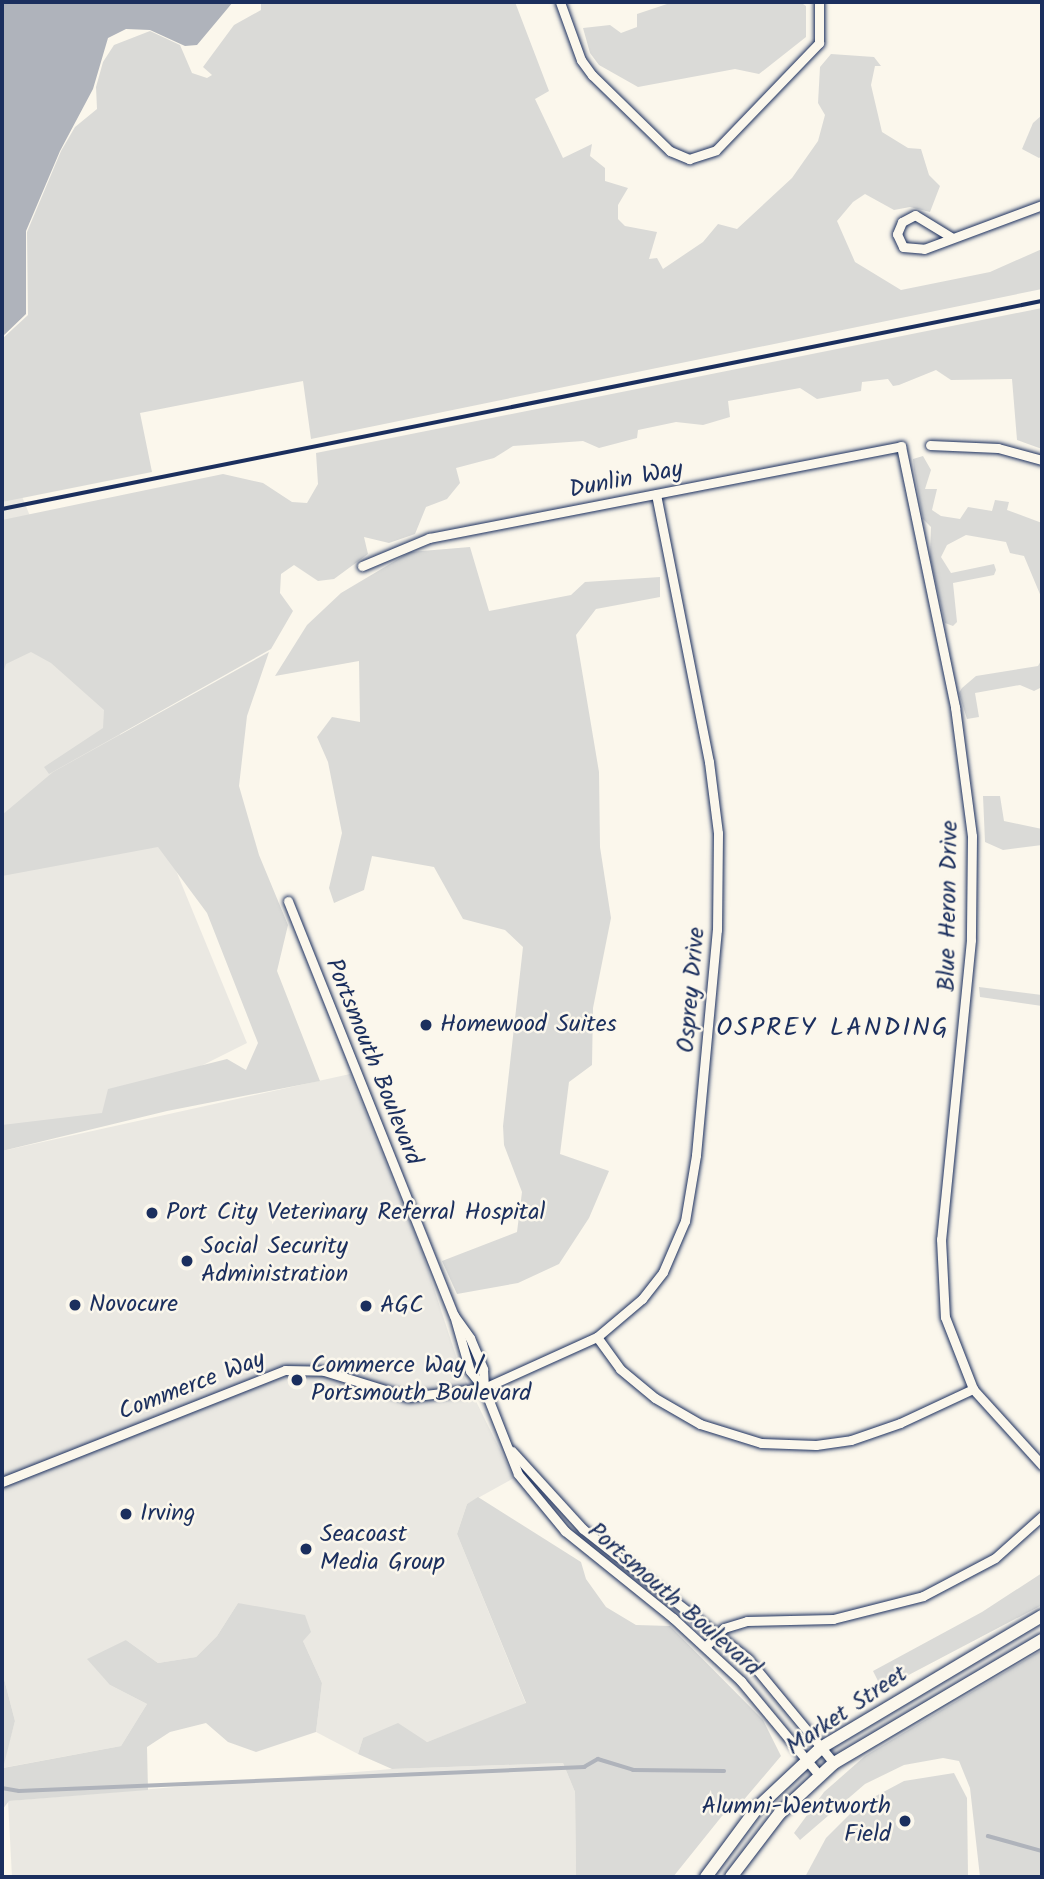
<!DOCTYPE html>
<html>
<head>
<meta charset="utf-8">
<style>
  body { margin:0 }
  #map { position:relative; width:1044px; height:1879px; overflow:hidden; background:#fbf7ec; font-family:Kalam,sans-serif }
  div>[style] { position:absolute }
  .built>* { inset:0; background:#eae8e2 }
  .green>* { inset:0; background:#dadad7 }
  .water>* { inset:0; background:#afb3bb }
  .stream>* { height:3.5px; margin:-1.75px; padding:0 1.75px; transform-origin:1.75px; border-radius:1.75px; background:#afb3bb }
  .roads { filter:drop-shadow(0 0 2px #1b2f5e) drop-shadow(0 0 2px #1b2f5e) }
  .minor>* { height:9px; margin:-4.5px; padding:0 4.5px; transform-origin:4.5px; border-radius:4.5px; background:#fbf7ec }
  .secondary>* { height:12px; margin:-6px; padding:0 6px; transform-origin:6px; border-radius:6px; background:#fbf7ec }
  .rail>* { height:3.5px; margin:-1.75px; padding:0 1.75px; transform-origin:1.75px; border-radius:1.75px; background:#1b2f5e }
  .dots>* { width:19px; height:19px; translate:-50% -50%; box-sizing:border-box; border:4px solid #fbf7ec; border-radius:50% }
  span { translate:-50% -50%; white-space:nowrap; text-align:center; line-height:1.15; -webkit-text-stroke:5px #fbf7ec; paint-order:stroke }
  .street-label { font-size:24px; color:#1b2f5e }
  .poi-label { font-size:24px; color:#1b2f5e }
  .left { translate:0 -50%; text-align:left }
  .right { translate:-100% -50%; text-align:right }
  .neighbourhood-label { font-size:26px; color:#1b2f5e; letter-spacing:2px }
  .frame { position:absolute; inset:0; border:4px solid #1b2f5e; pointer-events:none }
</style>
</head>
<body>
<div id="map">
  <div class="built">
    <div style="clip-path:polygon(2px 448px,247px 1043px,99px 1117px,2px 1133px)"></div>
    <div style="clip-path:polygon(350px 1074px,421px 1249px,461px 1371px,514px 1478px,467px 1504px,457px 1534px,526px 1704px,427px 1742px,409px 1735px,363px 1738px,358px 1754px,316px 1732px,322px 1683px,303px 1641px,238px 1603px,217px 1636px,196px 1657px,158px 1663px,126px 1640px,110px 1685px,147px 1704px,121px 1746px,2px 1768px,15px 1721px,2px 1671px,2px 1151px)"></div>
    <div style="clip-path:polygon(563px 1763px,575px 1792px,576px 1877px,12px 1877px,8px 1801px,392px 1769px)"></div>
  </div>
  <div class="green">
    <div style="clip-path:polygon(261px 2px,515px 2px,549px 91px,535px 99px,563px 158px,592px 144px,590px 156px,605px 168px,605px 181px,628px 188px,618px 205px,618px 219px,625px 226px,657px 232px,649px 259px,657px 258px,663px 269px,703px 242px,718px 224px,737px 229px,792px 178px,818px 141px,825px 115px,818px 103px,820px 67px,831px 54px,874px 57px,881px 66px,875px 66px,871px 85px,882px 132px,908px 148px,921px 149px,929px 175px,940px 186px,930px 212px,910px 207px,894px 210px,865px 194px,853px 202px,837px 221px,855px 262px,901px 290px,990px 272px,1042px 249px,1042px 289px,311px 439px,303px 381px,140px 413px,152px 472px,2px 502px,2px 339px,28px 315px,27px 232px,61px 151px,75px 127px,97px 109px,96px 87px,103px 62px,114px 45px,150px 31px,180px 45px,192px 73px,207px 78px,212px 75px,203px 67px,234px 25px,261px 10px)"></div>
    <div style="clip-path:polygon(673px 2px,800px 2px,806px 6px,806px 37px,759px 74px,735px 69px,638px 87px,599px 65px,590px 53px,583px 28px,610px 25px,621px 33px,637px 27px,637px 14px)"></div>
    <div style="clip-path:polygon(1042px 115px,1042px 156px,1039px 158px,1022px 149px,1033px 123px)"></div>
    <div style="clip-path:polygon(1042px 308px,1042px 449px,1017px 440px,1012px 379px,951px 380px,936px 370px,899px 385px,893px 386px,888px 379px,862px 382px,861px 391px,817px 399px,800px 388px,728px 401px,730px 417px,703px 425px,676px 422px,638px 430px,637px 438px,599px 448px,583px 441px,513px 446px,494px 458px,456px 468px,460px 483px,447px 499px,426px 507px,415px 534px,389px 543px,364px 537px,368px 554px,334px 579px,318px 581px,294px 565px,281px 574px,280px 593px,293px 611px,271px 649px,49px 774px,44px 767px,103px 728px,104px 710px,51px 663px,31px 652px,6px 664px,2px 676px,2px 520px,223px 474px,263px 483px,292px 502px,307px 503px,318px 484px,316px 453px)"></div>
    <div style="clip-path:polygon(923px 456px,931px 470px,925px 489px,937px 489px,932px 510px,941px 516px,960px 519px,968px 507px,992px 511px,995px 500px,1009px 502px,1007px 510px,1042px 523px,1042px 599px,1024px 556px,1010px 553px,1006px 542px,966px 535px,947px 545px,941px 557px,951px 573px,994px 564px,996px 570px,994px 575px,953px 583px,957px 622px,953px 626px,945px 623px,930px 557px,931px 527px,923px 519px,914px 470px,913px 459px)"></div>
    <div style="clip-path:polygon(470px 547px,489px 611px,571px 595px,585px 582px,660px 577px,660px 597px,596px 609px,576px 635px,599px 772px,600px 847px,611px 918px,593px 1008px,592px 1065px,569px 1082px,560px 1154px,609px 1171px,589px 1218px,559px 1264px,518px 1283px,457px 1294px,442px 1261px,517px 1232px,522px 1192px,504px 1145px,503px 1126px,523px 947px,505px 930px,463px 919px,434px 867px,372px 856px,364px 890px,334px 903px,329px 888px,342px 833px,328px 762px,317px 737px,332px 717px,360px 722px,359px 661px,275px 676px,307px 625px,341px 593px,410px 552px)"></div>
    <div style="clip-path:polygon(269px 652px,247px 716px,239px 786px,259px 855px,288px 925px,277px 971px,320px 1081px,167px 1111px,2px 1151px,2px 1125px,102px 1113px,108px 1089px,227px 1059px,246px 1070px,258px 1043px,207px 913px,158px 847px,2px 876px,2px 815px,53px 772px)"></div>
    <div style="clip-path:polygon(1042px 659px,1042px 687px,1034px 691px,1020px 685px,975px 693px,979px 717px,967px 719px,959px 693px,962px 688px,976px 676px,1038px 666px)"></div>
    <div style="clip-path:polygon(983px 796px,1000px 796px,1004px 821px,1042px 829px,1042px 845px,1003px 850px,985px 842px)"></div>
    <div style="clip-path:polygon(979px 987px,1042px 995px,1042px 1006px,980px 997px)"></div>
    <div style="clip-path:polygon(478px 1497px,581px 1562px,586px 1579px,606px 1607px,636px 1625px,670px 1626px,763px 1720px,781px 1756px,742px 1802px,722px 1816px,673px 1877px,576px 1877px,575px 1792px,563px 1763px,392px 1769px,358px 1754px,363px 1738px,398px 1723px,427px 1742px,526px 1703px,457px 1534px,467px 1504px)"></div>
    <div style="clip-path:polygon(1042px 1573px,1042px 1605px,882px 1689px,873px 1671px,982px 1612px)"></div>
    <div style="clip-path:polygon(238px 1603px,305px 1615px,311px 1632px,303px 1641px,322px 1683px,316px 1732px,256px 1752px,228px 1742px,206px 1723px,170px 1732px,147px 1747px,148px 1790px,9px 1801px,2px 1810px,2px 1671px,15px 1721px,3px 1768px,121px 1746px,147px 1704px,110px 1685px,87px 1659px,126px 1640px,158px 1663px,196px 1657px,217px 1636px)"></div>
    <div style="clip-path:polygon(1042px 1650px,1042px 1877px,980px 1877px,970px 1788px,959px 1761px,943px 1758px,904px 1765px,865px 1784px,800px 1840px,794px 1833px,824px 1792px,865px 1756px)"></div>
    <div style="clip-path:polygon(954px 1773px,967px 1798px,968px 1877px,805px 1877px,826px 1838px,859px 1805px,904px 1781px)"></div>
  </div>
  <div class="water">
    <div style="clip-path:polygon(2px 2px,233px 2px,197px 45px,185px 46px,150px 30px,126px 29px,108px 38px,93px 89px,60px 151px,26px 231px,26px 314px,2px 337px)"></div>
  </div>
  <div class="stream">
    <div style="left:2px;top:1788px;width:17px;rotate:10deg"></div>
    <div style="left:19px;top:1791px;width:566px;rotate:-2.43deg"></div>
    <div style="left:584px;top:1767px;width:16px;rotate:-30deg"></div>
    <div style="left:598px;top:1759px;width:37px;rotate:17deg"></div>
    <div style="left:633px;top:1770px;width:91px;rotate:0.6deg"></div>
    <div style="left:988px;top:1836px;width:56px;rotate:15.5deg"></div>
  </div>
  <div class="roads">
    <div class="minor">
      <div style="left:560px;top:2px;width:62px;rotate:70.1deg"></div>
      <div style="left:581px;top:60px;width:19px;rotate:54deg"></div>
      <div style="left:592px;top:75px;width:109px;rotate:44.3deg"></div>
      <div style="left:670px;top:151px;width:21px;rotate:23deg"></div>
      <div style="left:689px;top:159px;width:28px;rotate:-18deg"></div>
      <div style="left:716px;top:150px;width:149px;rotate:-46.1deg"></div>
      <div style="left:819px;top:43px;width:41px;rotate:-90deg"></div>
      <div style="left:951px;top:237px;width:42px;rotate:-148.6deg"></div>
      <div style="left:915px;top:215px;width:15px;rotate:152deg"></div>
      <div style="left:902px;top:222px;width:13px;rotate:113deg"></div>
      <div style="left:897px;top:234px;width:14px;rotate:65deg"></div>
      <div style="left:903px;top:247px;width:21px;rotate:5deg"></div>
      <div style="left:924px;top:249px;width:126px;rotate:-20.4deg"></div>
      <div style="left:930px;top:445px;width:68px;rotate:2.5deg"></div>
      <div style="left:998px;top:448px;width:46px;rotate:15.3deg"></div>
      <div style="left:362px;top:566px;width:73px;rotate:-22.7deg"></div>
      <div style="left:429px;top:538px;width:481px;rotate:-11deg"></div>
      <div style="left:901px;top:446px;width:267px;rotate:78.3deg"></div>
      <div style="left:955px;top:707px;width:130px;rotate:82.5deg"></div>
      <div style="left:972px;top:836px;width:104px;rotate:90.6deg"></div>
      <div style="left:971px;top:940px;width:301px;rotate:95.7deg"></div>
      <div style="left:941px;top:1239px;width:78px;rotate:87.1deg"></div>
      <div style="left:945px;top:1317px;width:77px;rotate:68.7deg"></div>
      <div style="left:973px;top:1389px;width:103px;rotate:47.8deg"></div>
      <div style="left:288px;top:901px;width:446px;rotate:68.2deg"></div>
      <div style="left:454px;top:1315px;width:58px;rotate:74.1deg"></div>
      <div style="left:470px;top:1371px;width:22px;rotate:51deg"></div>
      <div style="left:484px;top:1388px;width:92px;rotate:68.4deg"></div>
      <div style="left:518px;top:1474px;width:74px;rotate:50.5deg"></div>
      <div style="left:565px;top:1531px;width:139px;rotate:38.9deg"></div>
      <div style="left:673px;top:1618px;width:93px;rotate:42.8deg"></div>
      <div style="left:741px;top:1681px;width:122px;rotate:50.3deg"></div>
      <div style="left:455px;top:1317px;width:26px;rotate:54deg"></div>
      <div style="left:470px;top:1338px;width:34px;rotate:67deg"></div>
      <div style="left:483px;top:1369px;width:18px;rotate:87deg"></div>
      <div style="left:597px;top:1337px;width:39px;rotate:54deg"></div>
      <div style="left:620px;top:1369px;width:45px;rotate:39.6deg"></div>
      <div style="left:655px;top:1398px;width:52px;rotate:30deg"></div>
      <div style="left:700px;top:1424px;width:64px;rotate:17.3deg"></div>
      <div style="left:761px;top:1443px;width:55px;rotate:2.1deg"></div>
      <div style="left:816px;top:1445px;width:35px;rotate:-8deg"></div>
      <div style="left:851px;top:1440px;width:52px;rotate:-19.1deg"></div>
      <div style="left:900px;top:1423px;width:81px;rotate:-25deg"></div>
      <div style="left:512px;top:1451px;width:105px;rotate:47.7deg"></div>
      <div style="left:583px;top:1529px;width:210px;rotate:38.2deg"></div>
      <div style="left:748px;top:1659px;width:135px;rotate:50.4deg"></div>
      <div style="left:2px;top:1482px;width:304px;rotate:-21.6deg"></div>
      <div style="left:285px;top:1370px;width:39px;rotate:1deg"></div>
      <div style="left:324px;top:1371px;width:88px;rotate:17.2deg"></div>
      <div style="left:408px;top:1397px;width:77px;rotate:-6.8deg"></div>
      <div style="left:484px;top:1388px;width:124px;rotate:-24.3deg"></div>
      <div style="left:597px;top:1337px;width:59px;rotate:-40.2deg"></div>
      <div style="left:642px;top:1299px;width:34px;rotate:-52deg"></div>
      <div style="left:663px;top:1272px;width:56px;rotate:-66.7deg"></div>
      <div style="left:685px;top:1221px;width:67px;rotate:-80.5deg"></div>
      <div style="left:696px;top:1155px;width:226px;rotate:-84.7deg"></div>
      <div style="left:717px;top:930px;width:97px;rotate:-89.4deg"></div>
      <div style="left:718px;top:833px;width:72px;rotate:-97.2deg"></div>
      <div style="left:709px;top:762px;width:273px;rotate:-101.2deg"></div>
      <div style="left:705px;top:1647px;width:27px;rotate:-45deg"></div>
      <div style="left:724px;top:1628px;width:24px;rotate:-17deg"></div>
      <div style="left:747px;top:1621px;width:86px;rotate:-1.3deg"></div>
      <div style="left:833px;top:1619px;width:93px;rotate:-14.3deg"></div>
      <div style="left:923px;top:1596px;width:81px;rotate:-27.8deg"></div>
      <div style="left:995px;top:1558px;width:63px;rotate:-41.8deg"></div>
    </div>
    <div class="secondary">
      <div style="left:706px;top:1877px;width:86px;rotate:-53.5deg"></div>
      <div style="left:757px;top:1808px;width:89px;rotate:-43.2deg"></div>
      <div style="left:822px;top:1747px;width:256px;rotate:-30.8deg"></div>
      <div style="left:731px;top:1877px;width:81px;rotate:-52.6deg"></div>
      <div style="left:780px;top:1813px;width:74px;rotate:-42.8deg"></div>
      <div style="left:834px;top:1763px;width:242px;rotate:-30.6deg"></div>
    </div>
  </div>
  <div class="rail">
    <div style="left:2px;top:509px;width:1061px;rotate:-11.31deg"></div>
  </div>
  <div class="dots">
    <div style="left:426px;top:1025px;background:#1b2f5e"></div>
    <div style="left:152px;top:1213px;background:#1b2f5e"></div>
    <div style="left:187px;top:1261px;background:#1b2f5e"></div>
    <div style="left:75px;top:1305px;background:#1b2f5e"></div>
    <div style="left:366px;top:1306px;background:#1b2f5e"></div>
    <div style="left:297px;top:1380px;background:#1b2f5e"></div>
    <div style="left:126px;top:1514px;background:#1b2f5e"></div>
    <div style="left:306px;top:1549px;background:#1b2f5e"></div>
    <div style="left:905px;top:1821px;background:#1b2f5e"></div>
  </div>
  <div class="street-label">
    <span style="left:626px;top:480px;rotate:-11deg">Dunlin Way</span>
    <span style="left:949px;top:906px;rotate:-89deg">Blue Heron Drive</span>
    <span style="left:692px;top:990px;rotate:-85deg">Osprey Drive</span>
    <span style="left:373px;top:1062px;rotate:68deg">Portsmouth Boulevard</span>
    <span style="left:192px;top:1386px;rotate:-21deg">Commerce Way</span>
    <span style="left:674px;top:1600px;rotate:41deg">Portsmouth Boulevard</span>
    <span style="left:847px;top:1711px;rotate:-34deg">Market Street</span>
  </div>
  <div class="poi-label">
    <span class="left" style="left:440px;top:1025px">Homewood Suites</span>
    <span class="left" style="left:166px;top:1213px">Port City Veterinary Referral Hospital</span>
    <span class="left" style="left:201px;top:1261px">Social Security<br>Administration</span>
    <span class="left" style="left:89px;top:1305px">Novocure</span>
    <span class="left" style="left:380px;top:1306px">AGC</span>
    <span class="left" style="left:311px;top:1380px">Commerce Way /<br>Portsmouth Boulevard</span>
    <span class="left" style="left:140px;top:1514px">Irving</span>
    <span class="left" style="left:320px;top:1549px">Seacoast<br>Media Group</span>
    <span class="right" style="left:891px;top:1821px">Alumni-Wentworth<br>Field</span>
  </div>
  <div class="neighbourhood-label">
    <span style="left:833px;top:1029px">OSPREY LANDING</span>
  </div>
  <div class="frame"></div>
</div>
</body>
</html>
